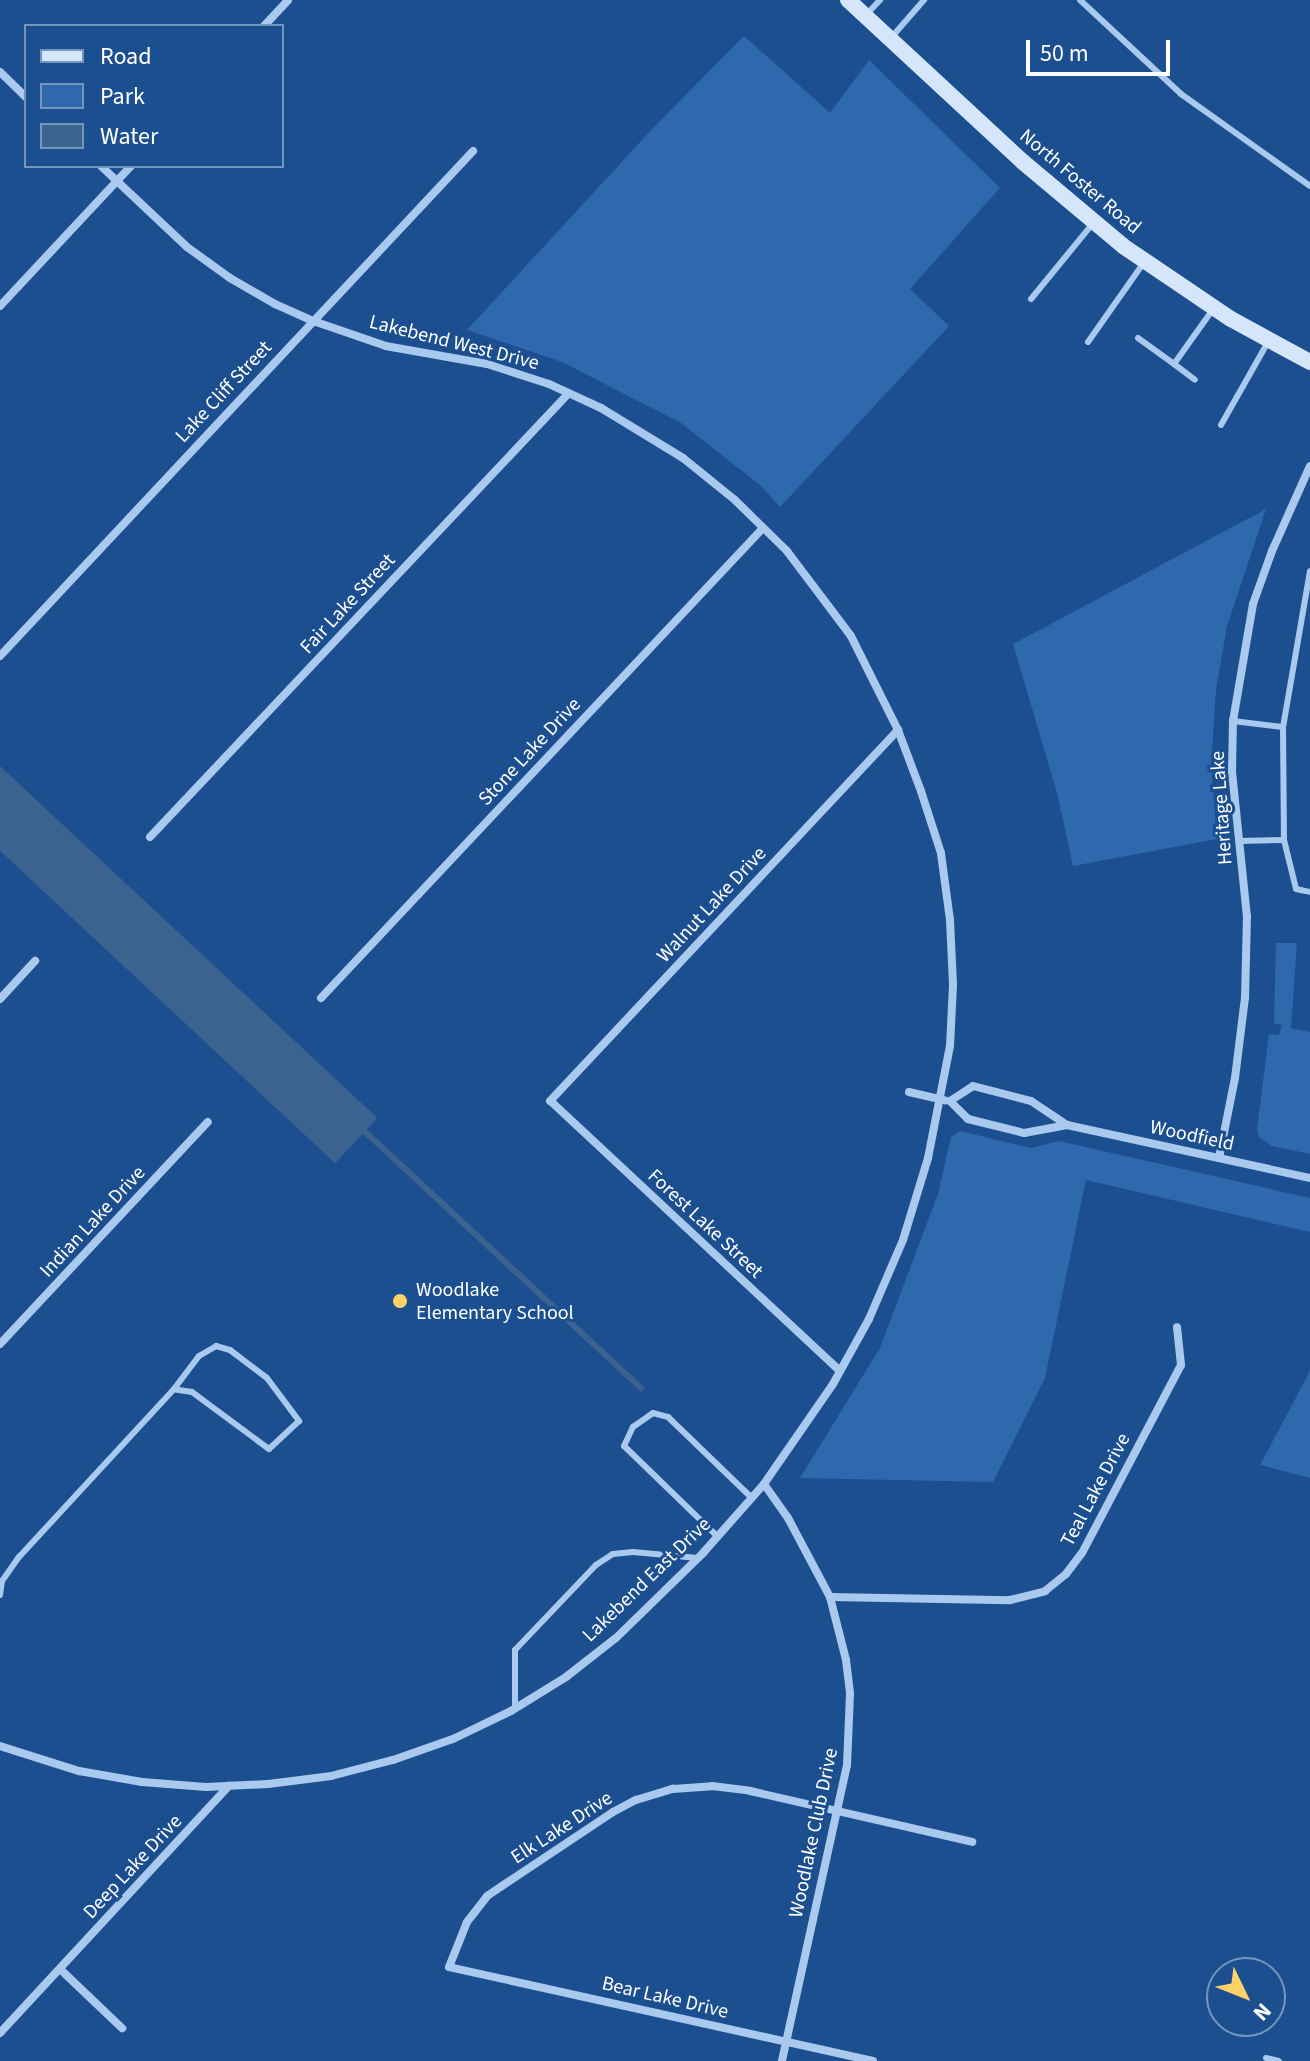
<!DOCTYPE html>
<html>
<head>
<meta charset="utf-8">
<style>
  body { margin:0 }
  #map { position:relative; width:1310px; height:2061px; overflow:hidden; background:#1b4f8f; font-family:"Source Sans 3",sans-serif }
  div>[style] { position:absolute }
  .green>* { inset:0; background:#2e69ad }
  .water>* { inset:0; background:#3c6290; transform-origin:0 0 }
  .stream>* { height:6px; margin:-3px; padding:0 3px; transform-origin:3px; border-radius:3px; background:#3c6290 }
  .service>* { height:6px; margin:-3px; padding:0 3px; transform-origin:3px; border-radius:3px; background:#a9c9ee }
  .minor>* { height:8px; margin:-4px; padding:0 4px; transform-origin:4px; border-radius:4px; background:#a9c9ee }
  .secondary>* { height:16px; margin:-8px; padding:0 8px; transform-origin:8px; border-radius:8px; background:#d6e6fa }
  .dots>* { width:22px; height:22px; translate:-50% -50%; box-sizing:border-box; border:4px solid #1b4f8f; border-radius:50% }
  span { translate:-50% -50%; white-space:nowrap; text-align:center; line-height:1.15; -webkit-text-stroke:6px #1b4f8f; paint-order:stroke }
  .street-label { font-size:20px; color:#fff }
  .poi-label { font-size:20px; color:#fff }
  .left { translate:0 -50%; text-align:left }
  .legend { position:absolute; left:24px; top:24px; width:260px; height:144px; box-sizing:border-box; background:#1b4f8f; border:2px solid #7695bc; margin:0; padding:10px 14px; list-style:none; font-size:24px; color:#fff }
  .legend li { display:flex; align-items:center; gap:16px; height:40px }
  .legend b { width:40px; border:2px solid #7695bc }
  .north { position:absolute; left:1206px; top:1957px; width:80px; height:80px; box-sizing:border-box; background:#1b4f8f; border:2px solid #7695bc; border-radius:50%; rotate:133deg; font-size:22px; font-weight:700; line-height:32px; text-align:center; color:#fff }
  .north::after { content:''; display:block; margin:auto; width:28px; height:36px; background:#ffd166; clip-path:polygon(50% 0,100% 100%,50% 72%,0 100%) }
  .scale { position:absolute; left:1026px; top:40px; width:144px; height:36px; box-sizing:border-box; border:4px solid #fff; border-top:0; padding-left:10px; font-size:24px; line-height:28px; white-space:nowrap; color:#fff; -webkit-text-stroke:6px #1b4f8f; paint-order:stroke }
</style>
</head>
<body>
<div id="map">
  <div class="green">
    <div style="clip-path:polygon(744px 36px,830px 113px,869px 60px,1000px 188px,910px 289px,949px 326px,780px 507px,760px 485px,681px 423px,562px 362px,467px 330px,653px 128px)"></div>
    <div style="clip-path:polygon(1266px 509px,1227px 626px,1216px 690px,1211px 765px,1217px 839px,1073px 866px,1057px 793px,1013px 644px)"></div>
    <div style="clip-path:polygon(1276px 943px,1297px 943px,1291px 1028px,1310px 1032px,1310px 1154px,1272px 1146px,1259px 1137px,1257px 1129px,1269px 1034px,1279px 1035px,1282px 1025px,1274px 1023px)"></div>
    <div style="clip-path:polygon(960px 1131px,1031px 1148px,1059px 1141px,1310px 1198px,1310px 1232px,1086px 1180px,1045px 1378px,993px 1482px,800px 1478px,880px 1348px,938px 1194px,951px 1137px)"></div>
    <div style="clip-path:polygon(1310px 1371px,1310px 1478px,1260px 1465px)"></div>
  </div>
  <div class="water">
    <div style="left:0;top:766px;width:516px;height:62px;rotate:43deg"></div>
  </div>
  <div class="stream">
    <div style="left:360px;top:1127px;width:384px;rotate:42.9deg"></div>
  </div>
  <div class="service">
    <div style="left:1080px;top:0;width:138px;rotate:42.9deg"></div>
    <div style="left:1181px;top:94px;width:158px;rotate:35.5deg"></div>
    <div style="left:866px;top:15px;width:21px;rotate:-47deg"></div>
    <div style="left:890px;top:39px;width:52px;rotate:-48.9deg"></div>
    <div style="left:1031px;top:299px;width:99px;rotate:-50.7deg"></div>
    <div style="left:1138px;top:338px;width:44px;rotate:35.8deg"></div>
    <div style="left:1174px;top:364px;width:69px;rotate:-54.5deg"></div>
    <div style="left:1088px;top:342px;width:99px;rotate:-54.9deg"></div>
    <div style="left:1174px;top:364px;width:26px;rotate:37deg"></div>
    <div style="left:1221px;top:425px;width:98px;rotate:-60.5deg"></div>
    <div style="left:1310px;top:571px;width:158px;rotate:99.8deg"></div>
    <div style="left:1283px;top:727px;width:113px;rotate:89.5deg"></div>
    <div style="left:1284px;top:840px;width:50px;rotate:76.2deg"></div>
    <div style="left:1296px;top:889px;width:14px;rotate:12deg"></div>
    <div style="left:1233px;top:721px;width:50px;rotate:6.8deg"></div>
    <div style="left:1239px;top:841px;width:45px;rotate:-1.3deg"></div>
    <div style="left:717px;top:1536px;width:129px;rotate:-135.9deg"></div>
    <div style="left:624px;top:1446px;width:21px;rotate:-65deg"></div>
    <div style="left:633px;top:1427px;width:24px;rotate:-35deg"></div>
    <div style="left:653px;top:1413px;width:16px;rotate:15deg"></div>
    <div style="left:668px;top:1417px;width:117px;rotate:44deg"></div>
    <div style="left:0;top:1595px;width:14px;rotate:-82deg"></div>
    <div style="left:2px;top:1581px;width:29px;rotate:-55deg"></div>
    <div style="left:19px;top:1557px;width:229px;rotate:-47.3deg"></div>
    <div style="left:174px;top:1389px;width:41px;rotate:-52.9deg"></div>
    <div style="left:199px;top:1356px;width:20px;rotate:-30deg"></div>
    <div style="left:216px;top:1346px;width:15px;rotate:16deg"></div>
    <div style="left:230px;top:1350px;width:46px;rotate:37.1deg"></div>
    <div style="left:267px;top:1378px;width:54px;rotate:53.3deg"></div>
    <div style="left:299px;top:1421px;width:41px;rotate:137deg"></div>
    <div style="left:269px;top:1449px;width:96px;rotate:-143.5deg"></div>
    <div style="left:192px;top:1392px;width:18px;rotate:-171deg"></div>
    <div style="left:515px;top:1708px;width:58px;rotate:-90deg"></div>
    <div style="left:515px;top:1650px;width:117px;rotate:-46.4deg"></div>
    <div style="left:596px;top:1565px;width:20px;rotate:-33deg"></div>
    <div style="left:613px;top:1554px;width:20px;rotate:-6deg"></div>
    <div style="left:633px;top:1552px;width:65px;rotate:5.3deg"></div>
    <div style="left:1266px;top:2058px;width:13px;rotate:13deg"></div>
  </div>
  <div class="minor">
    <div style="left:264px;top:26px;width:35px;rotate:-47deg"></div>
    <div style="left:0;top:72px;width:36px;rotate:44deg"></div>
    <div style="left:0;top:306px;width:192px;rotate:-46.9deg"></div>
    <div style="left:0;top:656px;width:692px;rotate:-46.87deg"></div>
    <div style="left:150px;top:837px;width:610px;rotate:-46.66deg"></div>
    <div style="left:321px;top:998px;width:645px;rotate:-46.76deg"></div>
    <div style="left:0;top:999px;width:52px;rotate:-47.4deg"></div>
    <div style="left:909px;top:1092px;width:37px;rotate:13deg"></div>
    <div style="left:950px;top:1101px;width:27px;rotate:-33deg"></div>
    <div style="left:973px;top:1086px;width:60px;rotate:14.5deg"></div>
    <div style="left:1031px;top:1101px;width:43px;rotate:33.7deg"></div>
    <div style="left:1067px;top:1125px;width:249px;rotate:12.3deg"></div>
    <div style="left:950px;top:1101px;width:25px;rotate:45deg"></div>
    <div style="left:968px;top:1119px;width:58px;rotate:14deg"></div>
    <div style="left:1024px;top:1133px;width:44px;rotate:-10.5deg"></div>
    <div style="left:1219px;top:1158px;width:82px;rotate:-78.7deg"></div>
    <div style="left:1235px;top:1078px;width:81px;rotate:-82.9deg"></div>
    <div style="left:1245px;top:998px;width:81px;rotate:-88.6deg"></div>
    <div style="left:1247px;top:917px;width:147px;rotate:-95.9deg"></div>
    <div style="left:1232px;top:771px;width:50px;rotate:-88.9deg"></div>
    <div style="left:1233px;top:721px;width:119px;rotate:-80.3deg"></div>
    <div style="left:1253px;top:604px;width:56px;rotate:-70.3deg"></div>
    <div style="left:1272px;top:551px;width:93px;rotate:-65.9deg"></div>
    <div style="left:0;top:1344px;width:304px;rotate:-46.9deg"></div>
    <div style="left:840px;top:1371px;width:396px;rotate:-137deg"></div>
    <div style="left:550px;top:1101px;width:509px;rotate:-46.83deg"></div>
    <div style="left:764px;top:1484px;width:42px;rotate:54.8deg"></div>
    <div style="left:788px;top:1518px;width:89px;rotate:62deg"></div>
    <div style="left:830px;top:1597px;width:65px;rotate:75.7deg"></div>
    <div style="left:846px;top:1660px;width:34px;rotate:83deg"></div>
    <div style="left:850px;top:1694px;width:71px;rotate:92.4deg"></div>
    <div style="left:847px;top:1765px;width:303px;rotate:102.4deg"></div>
    <div style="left:830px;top:1597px;width:180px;rotate:1deg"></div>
    <div style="left:1010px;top:1600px;width:36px;rotate:-14deg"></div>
    <div style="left:1045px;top:1591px;width:27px;rotate:-39deg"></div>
    <div style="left:1066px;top:1574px;width:26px;rotate:-53deg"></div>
    <div style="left:1082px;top:1553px;width:212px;rotate:-62.2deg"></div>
    <div style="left:1181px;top:1365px;width:38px;rotate:-96deg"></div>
    <div style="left:0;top:1746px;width:83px;rotate:17.6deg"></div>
    <div style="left:79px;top:1771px;width:64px;rotate:9.9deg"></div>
    <div style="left:142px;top:1782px;width:64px;rotate:4.5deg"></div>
    <div style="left:206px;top:1787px;width:62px;rotate:-2.8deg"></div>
    <div style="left:268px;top:1784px;width:64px;rotate:-7.2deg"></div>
    <div style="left:331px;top:1776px;width:64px;rotate:-14.5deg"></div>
    <div style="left:393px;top:1760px;width:64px;rotate:-19.3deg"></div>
    <div style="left:453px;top:1739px;width:64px;rotate:-25.8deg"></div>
    <div style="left:511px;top:1711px;width:65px;rotate:-31.7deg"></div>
    <div style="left:566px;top:1677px;width:63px;rotate:-38deg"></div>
    <div style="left:616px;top:1638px;width:122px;rotate:-44.3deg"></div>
    <div style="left:703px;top:1553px;width:92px;rotate:-48.5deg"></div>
    <div style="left:764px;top:1484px;width:121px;rotate:-55.4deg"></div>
    <div style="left:833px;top:1384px;width:74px;rotate:-61deg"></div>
    <div style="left:869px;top:1319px;width:86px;rotate:-66.7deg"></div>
    <div style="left:903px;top:1240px;width:86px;rotate:-73deg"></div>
    <div style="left:928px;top:1158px;width:114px;rotate:-78.9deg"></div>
    <div style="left:950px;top:1046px;width:62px;rotate:-87.2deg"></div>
    <div style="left:953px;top:984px;width:64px;rotate:-92.7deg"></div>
    <div style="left:950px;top:920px;width:68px;rotate:-97.7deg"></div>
    <div style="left:941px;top:853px;width:65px;rotate:-107.9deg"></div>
    <div style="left:921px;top:791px;width:65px;rotate:-110.7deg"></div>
    <div style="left:898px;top:730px;width:105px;rotate:-116.6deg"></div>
    <div style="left:851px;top:636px;width:106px;rotate:-127deg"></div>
    <div style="left:787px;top:551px;width:73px;rotate:-135.6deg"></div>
    <div style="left:735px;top:500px;width:67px;rotate:-141.1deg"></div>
    <div style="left:683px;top:458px;width:96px;rotate:-148.6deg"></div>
    <div style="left:601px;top:408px;width:57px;rotate:-155.2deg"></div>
    <div style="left:549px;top:384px;width:65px;rotate:-162.1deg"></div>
    <div style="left:487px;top:364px;width:103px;rotate:-169.9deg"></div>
    <div style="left:386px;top:346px;width:77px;rotate:-161.1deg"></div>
    <div style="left:313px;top:321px;width:42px;rotate:-155.9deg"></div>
    <div style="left:275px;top:304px;width:52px;rotate:-150deg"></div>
    <div style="left:230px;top:278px;width:53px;rotate:-144.2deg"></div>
    <div style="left:187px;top:247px;width:118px;rotate:-136.7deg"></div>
    <div style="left:60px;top:1969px;width:86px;rotate:43.6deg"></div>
    <div style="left:0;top:2033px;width:337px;rotate:-47.2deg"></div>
    <div style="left:873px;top:2061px;width:434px;rotate:-167.5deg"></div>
    <div style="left:449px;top:1967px;width:48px;rotate:-68.2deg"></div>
    <div style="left:467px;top:1922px;width:33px;rotate:-52deg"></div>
    <div style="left:487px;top:1896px;width:151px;rotate:-33.7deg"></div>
    <div style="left:613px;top:1812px;width:26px;rotate:-28deg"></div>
    <div style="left:636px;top:1800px;width:39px;rotate:-17deg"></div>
    <div style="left:673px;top:1789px;width:39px;rotate:-4deg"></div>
    <div style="left:712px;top:1786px;width:38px;rotate:7deg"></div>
    <div style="left:750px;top:1791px;width:228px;rotate:12.9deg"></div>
  </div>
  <div class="secondary">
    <div style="left:848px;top:0;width:238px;rotate:42.8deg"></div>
    <div style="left:1023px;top:162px;width:131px;rotate:40deg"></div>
    <div style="left:1123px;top:246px;width:130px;rotate:34.1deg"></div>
    <div style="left:1231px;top:319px;width:90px;rotate:28.6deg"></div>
  </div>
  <div class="dots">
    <div style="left:400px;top:1301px;background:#ffd166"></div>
  </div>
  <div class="street-label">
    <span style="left:1080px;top:182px;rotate:40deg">North Foster Road</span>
    <span style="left:454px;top:343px;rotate:14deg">Lakebend West Drive</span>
    <span style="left:224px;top:392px;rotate:-47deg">Lake Cliff Street</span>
    <span style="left:348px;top:604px;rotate:-47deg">Fair Lake Street</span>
    <span style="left:530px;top:752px;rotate:-47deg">Stone Lake Drive</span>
    <span style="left:1222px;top:808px;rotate:-94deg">Heritage Lake</span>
    <span style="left:712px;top:905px;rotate:-47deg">Walnut Lake Drive</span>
    <span style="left:1192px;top:1136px;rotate:12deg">Woodfield</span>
    <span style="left:93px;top:1222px;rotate:-47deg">Indian Lake Drive</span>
    <span style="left:705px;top:1224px;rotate:43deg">Forest Lake Street</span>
    <span style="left:1096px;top:1490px;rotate:-62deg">Teal Lake Drive</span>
    <span style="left:647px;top:1580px;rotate:-44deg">Lakebend East Drive</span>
    <span style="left:562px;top:1828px;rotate:-33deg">Elk Lake Drive</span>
    <span style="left:814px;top:1833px;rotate:-78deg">Woodlake Club Drive</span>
    <span style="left:133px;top:1867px;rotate:-47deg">Deep Lake Drive</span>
    <span style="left:665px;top:1998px;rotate:13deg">Bear Lake Drive</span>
  </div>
  <div class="poi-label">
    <span class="left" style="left:416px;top:1302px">Woodlake<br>Elementary School</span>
  </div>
  <ul class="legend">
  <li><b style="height:10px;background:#d6e6fa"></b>Road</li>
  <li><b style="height:22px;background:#2e69ad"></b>Park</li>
  <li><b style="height:22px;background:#3c6290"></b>Water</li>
  </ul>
  <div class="north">N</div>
  <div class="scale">50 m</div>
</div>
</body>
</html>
